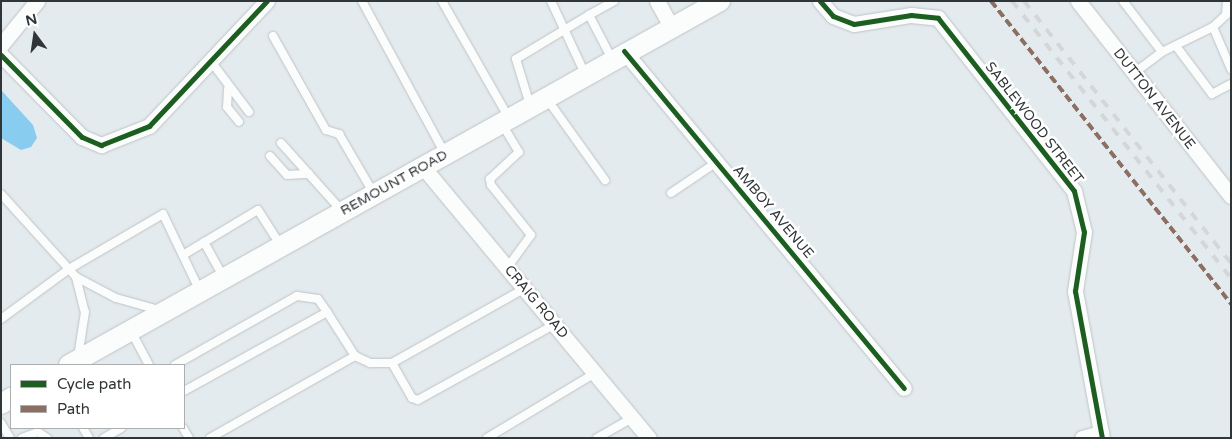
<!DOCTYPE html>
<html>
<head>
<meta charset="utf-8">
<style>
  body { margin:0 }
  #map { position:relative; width:1232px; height:439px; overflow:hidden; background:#e4ebee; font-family:"Varela Round",sans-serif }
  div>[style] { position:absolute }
  .water>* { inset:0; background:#88ccef }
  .roads { filter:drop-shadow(0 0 1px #bfc3c6) drop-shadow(0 0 1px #bfc3c6) }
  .service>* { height:8px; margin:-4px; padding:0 4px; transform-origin:4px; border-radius:4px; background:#fbfcfc }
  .minor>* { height:15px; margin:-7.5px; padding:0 7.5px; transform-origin:7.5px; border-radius:7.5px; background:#fbfcfc }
  .secondary>* { height:20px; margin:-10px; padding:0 10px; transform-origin:10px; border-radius:10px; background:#fbfcfc }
  .rail>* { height:4px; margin-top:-2px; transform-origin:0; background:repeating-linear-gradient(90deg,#d4d6d7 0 9px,transparent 0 18px) }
  .quiet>* { height:4px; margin-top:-2px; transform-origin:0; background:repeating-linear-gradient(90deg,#8d6e63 0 8px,transparent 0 12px) }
  .cycleway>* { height:5px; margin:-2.5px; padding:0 2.5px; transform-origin:2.5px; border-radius:2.5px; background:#1b5e20 }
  span { translate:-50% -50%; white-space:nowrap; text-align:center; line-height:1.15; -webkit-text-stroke:5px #fff; paint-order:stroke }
  .street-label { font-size:14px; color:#303537 }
  .frame { position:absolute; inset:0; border:2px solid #303537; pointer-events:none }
  .legend { position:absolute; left:10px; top:364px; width:175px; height:65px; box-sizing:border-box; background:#fff; border:1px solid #acaeaf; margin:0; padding:6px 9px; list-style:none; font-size:15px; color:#303537 }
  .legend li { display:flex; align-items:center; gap:10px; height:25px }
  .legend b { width:25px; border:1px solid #acaeaf }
  .north { position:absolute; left:10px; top:10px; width:50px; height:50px; -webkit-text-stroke:4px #fff; paint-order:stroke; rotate:346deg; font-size:14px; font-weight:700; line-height:20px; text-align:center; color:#303537 }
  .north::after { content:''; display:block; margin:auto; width:18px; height:22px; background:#303537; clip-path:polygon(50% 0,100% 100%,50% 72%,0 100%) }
</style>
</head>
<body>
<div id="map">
  <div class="water">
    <div style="clip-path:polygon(1px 90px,33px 125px,37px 138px,31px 147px,21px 150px,1px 138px)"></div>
  </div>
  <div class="roads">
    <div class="service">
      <div style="left:362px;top:1px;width:174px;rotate:61.5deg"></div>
      <div style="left:442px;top:1px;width:135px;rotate:60.2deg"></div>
      <div style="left:551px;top:1px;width:81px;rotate:65deg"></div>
      <div style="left:1123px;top:1px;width:64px;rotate:52.6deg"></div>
      <div style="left:1162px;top:52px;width:35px;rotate:143deg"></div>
      <div style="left:1213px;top:27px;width:18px;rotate:-43deg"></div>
      <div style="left:1226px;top:15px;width:14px;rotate:-86deg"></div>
      <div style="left:273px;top:36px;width:108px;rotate:60.6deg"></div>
      <div style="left:326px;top:130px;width:14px;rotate:17deg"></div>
      <div style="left:339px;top:134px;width:69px;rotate:59.7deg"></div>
      <div style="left:1176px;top:46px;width:60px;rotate:53.1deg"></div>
      <div style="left:1212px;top:94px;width:21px;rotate:-28deg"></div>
      <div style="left:1162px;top:52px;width:57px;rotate:-26.1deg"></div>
      <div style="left:1213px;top:27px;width:46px;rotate:66.8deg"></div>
      <div style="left:612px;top:59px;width:50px;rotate:-117.6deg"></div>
      <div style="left:589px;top:15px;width:29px;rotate:-29deg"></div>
      <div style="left:213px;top:64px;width:60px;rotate:53.1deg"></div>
      <div style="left:228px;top:89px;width:18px;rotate:93deg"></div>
      <div style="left:227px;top:107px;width:19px;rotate:51deg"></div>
      <div style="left:547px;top:99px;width:100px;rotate:54.4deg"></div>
      <div style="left:530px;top:105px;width:48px;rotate:-106.9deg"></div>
      <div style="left:516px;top:59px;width:85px;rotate:-31.1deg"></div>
      <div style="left:502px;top:124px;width:33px;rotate:59deg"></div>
      <div style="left:519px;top:152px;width:40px;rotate:137deg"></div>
      <div style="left:490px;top:179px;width:6px;rotate:81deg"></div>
      <div style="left:491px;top:185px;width:64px;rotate:51.3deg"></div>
      <div style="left:531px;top:235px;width:41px;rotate:126deg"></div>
      <div style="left:281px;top:143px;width:93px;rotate:48.1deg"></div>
      <div style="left:270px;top:156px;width:25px;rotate:48deg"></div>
      <div style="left:287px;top:175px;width:22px;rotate:-3deg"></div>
      <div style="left:671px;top:193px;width:55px;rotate:-34deg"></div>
      <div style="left:1px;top:194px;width:101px;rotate:47.8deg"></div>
      <div style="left:69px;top:269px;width:109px;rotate:-30.3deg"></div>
      <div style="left:163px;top:214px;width:83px;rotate:64.4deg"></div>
      <div style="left:204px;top:242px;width:39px;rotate:61deg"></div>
      <div style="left:183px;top:255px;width:87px;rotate:-31deg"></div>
      <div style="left:258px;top:210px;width:43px;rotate:57.4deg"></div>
      <div style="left:76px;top:277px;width:45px;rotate:27.7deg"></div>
      <div style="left:116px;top:298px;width:45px;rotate:15.6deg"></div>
      <div style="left:1px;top:319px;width:84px;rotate:-36.3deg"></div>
      <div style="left:69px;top:269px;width:11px;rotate:49deg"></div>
      <div style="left:76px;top:277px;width:36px;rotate:76deg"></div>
      <div style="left:85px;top:312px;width:46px;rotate:98.8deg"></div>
      <div style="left:131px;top:331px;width:38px;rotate:62deg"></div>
      <div style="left:392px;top:363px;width:40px;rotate:60.3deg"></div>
      <div style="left:412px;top:398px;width:6px;rotate:18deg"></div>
      <div style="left:418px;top:400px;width:157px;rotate:-29deg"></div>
      <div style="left:175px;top:365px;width:140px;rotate:-29.5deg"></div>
      <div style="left:297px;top:296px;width:21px;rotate:8deg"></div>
      <div style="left:318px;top:299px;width:16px;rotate:55deg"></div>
      <div style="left:184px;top:391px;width:163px;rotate:-28.9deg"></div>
      <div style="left:327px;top:312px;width:52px;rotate:57.5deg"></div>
      <div style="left:355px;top:356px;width:17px;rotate:25deg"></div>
      <div style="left:370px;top:363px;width:22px"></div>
      <div style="left:392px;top:363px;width:151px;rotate:-29.3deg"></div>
      <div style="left:1px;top:423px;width:17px;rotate:59deg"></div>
      <div style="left:83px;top:428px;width:12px;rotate:59deg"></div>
      <div style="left:183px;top:428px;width:12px;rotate:59deg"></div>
      <div style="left:22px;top:438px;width:17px;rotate:-21deg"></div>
      <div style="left:38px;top:432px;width:11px;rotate:34deg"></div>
      <div style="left:104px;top:438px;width:20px;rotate:-30deg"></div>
      <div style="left:210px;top:438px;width:167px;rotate:-29.5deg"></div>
      <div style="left:487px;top:438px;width:126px;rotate:-31deg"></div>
      <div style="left:597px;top:438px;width:40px;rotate:-29.7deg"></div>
    </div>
    <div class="minor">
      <div style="left:657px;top:1px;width:29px;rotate:61deg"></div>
      <div style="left:820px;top:1px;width:20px;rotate:49deg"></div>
      <div style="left:833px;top:16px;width:22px;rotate:21deg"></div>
      <div style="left:854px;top:24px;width:58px;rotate:-9deg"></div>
      <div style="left:911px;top:15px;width:27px;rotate:6deg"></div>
      <div style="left:938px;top:18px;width:220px;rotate:51.8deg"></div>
      <div style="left:1074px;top:191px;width:42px;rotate:76.3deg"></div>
      <div style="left:1084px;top:232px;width:60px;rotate:98.7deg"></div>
      <div style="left:1075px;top:291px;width:149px;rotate:79.6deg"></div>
      <div style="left:1078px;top:1px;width:248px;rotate:51.9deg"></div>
      <div style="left:1px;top:45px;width:57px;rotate:-50.7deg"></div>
      <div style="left:624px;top:51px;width:438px;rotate:50.3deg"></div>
      <div style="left:1px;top:55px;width:115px;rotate:45.4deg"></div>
      <div style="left:82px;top:137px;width:21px;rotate:23deg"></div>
      <div style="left:101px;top:145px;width:52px;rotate:-21.6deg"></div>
      <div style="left:149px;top:126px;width:172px;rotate:-46.7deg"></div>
      <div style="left:423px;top:167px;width:353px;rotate:50.2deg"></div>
      <div style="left:1082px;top:438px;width:20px;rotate:-15deg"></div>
    </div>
    <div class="secondary">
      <div style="left:69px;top:365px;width:746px;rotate:-29.21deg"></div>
      <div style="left:1px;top:404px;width:12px;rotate:-31deg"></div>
    </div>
  </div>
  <div class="rail">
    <div style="left:1012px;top:1px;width:353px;rotate:51.7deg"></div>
    <div style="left:1024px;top:1px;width:334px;rotate:51.7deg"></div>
  </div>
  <div class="quiet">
    <div style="left:991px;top:1px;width:387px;rotate:51.6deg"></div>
  </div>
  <div class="cycleway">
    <div style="left:820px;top:1px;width:20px;rotate:49deg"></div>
    <div style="left:833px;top:16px;width:22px;rotate:21deg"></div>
    <div style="left:854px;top:24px;width:58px;rotate:-9deg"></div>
    <div style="left:911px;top:15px;width:27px;rotate:6deg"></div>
    <div style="left:938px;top:18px;width:220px;rotate:51.8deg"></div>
    <div style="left:1074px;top:191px;width:42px;rotate:76.3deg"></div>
    <div style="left:1084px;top:232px;width:60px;rotate:98.7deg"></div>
    <div style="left:1075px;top:291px;width:149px;rotate:79.6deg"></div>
    <div style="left:624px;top:51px;width:438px;rotate:50.3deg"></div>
    <div style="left:1px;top:55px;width:115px;rotate:45.4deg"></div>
    <div style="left:82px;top:137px;width:21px;rotate:23deg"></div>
    <div style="left:101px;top:145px;width:52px;rotate:-21.6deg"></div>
    <div style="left:149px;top:126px;width:172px;rotate:-46.7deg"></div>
  </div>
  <div class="street-label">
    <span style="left:1154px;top:99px;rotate:52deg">DUTTON AVENUE</span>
    <span style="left:1034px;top:123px;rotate:52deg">SABLEWOOD STREET</span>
    <span style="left:394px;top:183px;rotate:-29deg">REMOUNT ROAD</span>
    <span style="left:773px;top:212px;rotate:50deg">AMBOY AVENUE</span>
    <span style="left:536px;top:302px;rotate:50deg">CRAIG ROAD</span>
  </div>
  <div class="frame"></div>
  <ul class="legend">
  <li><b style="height:6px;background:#1b5e20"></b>Cycle path</li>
  <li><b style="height:6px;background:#8d6e63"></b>Path</li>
  </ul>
  <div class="north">N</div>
</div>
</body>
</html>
